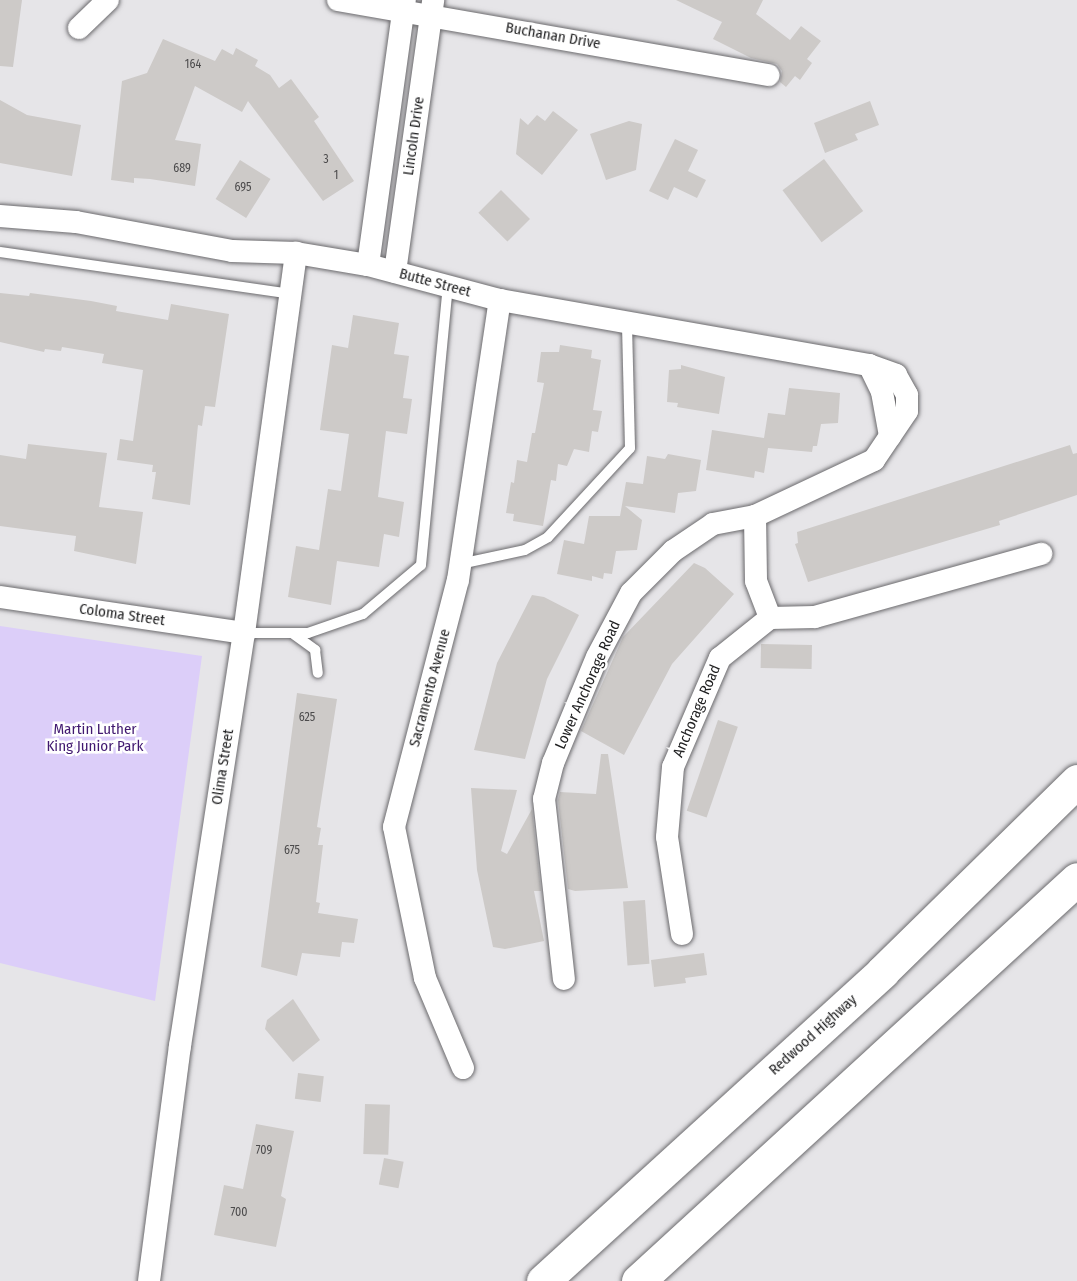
<!DOCTYPE html>
<html>
<head>
<meta charset="utf-8">
<style>
  body { margin:0 }
  #map { position:relative; width:1077px; height:1281px; overflow:hidden; background:#e6e5e8; font-family:"Fira Sans Condensed",sans-serif }
  div>[style] { position:absolute }
  .green>* { inset:0; background:#dccef9 }
  .building>* { inset:0; background:#cdcac8; transform-origin:0 0 }
  .roads { filter:drop-shadow(0 0 2px #6b6a6d) drop-shadow(0 0 2px #6b6a6d) }
  .lane>* { height:10px; margin:-5px; padding:0 5px; transform-origin:5px; border-radius:5px; background:#fff }
  .street>* { height:22px; margin:-11px; padding:0 11px; transform-origin:11px; border-radius:11px; background:#fff }
  .highway>* { height:33px; margin:-16.5px; padding:0 16.5px; transform-origin:16.5px; border-radius:16.5px; background:#fff }
  span { translate:-50% -50%; white-space:nowrap; text-align:center; line-height:1.15; -webkit-text-stroke:5px #fff; paint-order:stroke }
  .number-label { font-size:12px; color:#4c4b4c }
  .number-label span { -webkit-text-stroke-width:0 }
  .street-label { font-size:15px; color:#212122 }
  .park-label { font-size:15px; color:#411970 }
</style>
</head>
<body>
<div id="map">
  <div class="green">
    <div style="clip-path:polygon(0 626px,202px 656px,155px 1001px,0 963px)"></div>
  </div>
  <div class="building">
    <div style="clip-path:polygon(0 0,22px 0,13px 67px,0 66px)"></div>
    <div style="clip-path:polygon(676px 0,763px 0,756px 14px,790px 40px,801px 26px,821px 41px,807px 59px,812px 63px,800px 80px,795px 76px,786px 87px,780px 82px,782px 71px,777px 64px,751px 58px,713px 39px,722px 22px)"></div>
    <div style="clip-path:polygon(163px 39px,215px 61px,222px 49px,233px 55px,236px 48px,258px 60px,255px 66px,270px 75px,279px 88px,291px 79px,319px 117px,314px 121px,354px 181px,323px 201px,248px 101px,242px 112px,195px 86px,175px 140px,201px 144px,195px 186px,150px 179px,134px 178px,134px 183px,111px 180px,122px 81px,147px 73px)"></div>
    <div style="clip-path:polygon(0 100px,27px 115px,81px 125px,72px 176px,0 163px)"></div>
    <div style="clip-path:polygon(870px 101px,879px 125px,855px 134px,858px 140px,825px 153px,814px 123px)"></div>
    <div style="clip-path:polygon(553px 111px,578px 130px,542px 175px,516px 154px,520px 118px,528px 125px,537px 115px,545px 121px)"></div>
    <div style="clip-path:polygon(629px 121px,642px 124px,636px 170px,606px 180px,590px 134px)"></div>
    <div style="clip-path:polygon(675px 139px,698px 150px,688px 171px,706px 180px,697px 198px,674px 187px,668px 200px,649px 191px)"></div>
    <div style="left:824px;top:159px;width:65px;height:52px;rotate:53deg"></div>
    <div style="left:240px;top:160px;width:36px;height:46px;rotate:32deg"></div>
    <div style="left:501px;top:190px;width:41px;height:32px;rotate:45deg"></div>
    <div style="clip-path:polygon(0 293px,29px 296px,30px 293px,91px 301px,117px 306px,116px 311px,168px 320px,171px 304px,229px 314px,215px 407px,205px 406px,202px 426px,198px 425px,190px 505px,152px 499px,156px 472px,152px 472px,153px 465px,117px 460px,120px 439px,133px 441px,143px 370px,102px 363px,104px 354px,62px 347px,61px 351px,45px 349px,44px 352px,0 342px)"></div>
    <div style="clip-path:polygon(353px 315px,399px 323px,394px 354px,409px 356px,403px 398px,412px 399px,407px 434px,386px 431px,378px 497px,404px 502px,399px 537px,384px 534px,379px 567px,337px 561px,331px 605px,288px 597px,296px 546px,319px 550px,328px 489px,341px 491px,349px 434px,320px 430px,332px 345px,348px 348px)"></div>
    <div style="clip-path:polygon(560px 345px,592px 350px,591px 358px,601px 360px,593px 410px,602px 411px,598px 432px,592px 431px,589px 452px,574px 449px,567px 466px,558px 464px,556px 481px,551px 480px,543px 526px,513px 521px,514px 514px,506px 513px,511px 482px,514px 483px,517px 460px,527px 462px,532px 433px,535px 433px,544px 383px,537px 382px,541px 352px,559px 352px)"></div>
    <div style="clip-path:polygon(681px 365px,725px 377px,719px 414px,677px 407px,678px 403px,667px 402px,669px 370px,681px 369px)"></div>
    <div style="clip-path:polygon(789px 388px,840px 393px,838px 423px,821px 424px,817px 446px,813px 446px,812px 452px,768px 448px,764px 473px,755px 471px,754px 478px,706px 470px,712px 430px,764px 438px,768px 413px,785px 415px)"></div>
    <div style="clip-path:polygon(28px 444px,107px 453px,99px 507px,143px 512px,136px 564px,74px 551px,76px 536px,0 526px,0 455px,26px 459px)"></div>
    <div style="clip-path:polygon(1070px 445px,1073px 454px,1077px 453px,1077px 495px,999px 521px,1000px 525px,808px 582px,795px 544px,798px 543px,797px 532px)"></div>
    <div style="clip-path:polygon(668px 454px,701px 460px,696px 491px,678px 493px,675px 513px,625px 506px,642px 520px,637px 550px,616px 551px,612px 574px,604px 573px,603px 579px,592px 576px,592px 581px,557px 574px,564px 540px,584px 544px,589px 516px,620px 516px,626px 482px,643px 484px,647px 456px,665px 459px)"></div>
    <div style="clip-path:polygon(694px 563px,705px 568px,734px 594px,672px 664px,624px 755px,581px 731px,623px 637px)"></div>
    <div style="clip-path:polygon(532px 595px,544px 597px,579px 615px,547px 679px,525px 759px,474px 750px,497px 663px)"></div>
    <div style="left:761px;top:644px;width:51px;height:24px;rotate:1deg"></div>
    <div style="clip-path:polygon(297px 693px,337px 699px,317px 827px,321px 828px,318px 845px,323px 845px,316px 902px,320px 903px,318px 913px,358px 919px,354px 943px,342px 942px,340px 957px,302px 953px,297px 976px,261px 967px)"></div>
    <div style="left:718px;top:720px;width:21px;height:96px;rotate:19deg"></div>
    <div style="clip-path:polygon(601px 754px,608px 754px,628px 888px,575px 891px,568px 889px,558px 800px,560px 792px,596px 794px)"></div>
    <div style="clip-path:polygon(471px 788px,517px 790px,501px 851px,507px 854px,532px 809px,541px 891px,534px 891px,544px 941px,505px 949px,493px 947px,477px 870px)"></div>
    <div style="left:645px;top:900px;width:64px;height:22px;rotate:86deg"></div>
    <div style="clip-path:polygon(704px 953px,707px 975px,685px 978px,686px 983px,654px 987px,651px 960px)"></div>
    <div style="clip-path:polygon(293px 999px,320px 1040px,293px 1062px,265px 1029px,267px 1020px)"></div>
    <div style="left:298px;top:1073px;width:26px;height:26px;rotate:7deg"></div>
    <div style="left:365px;top:1104px;width:25px;height:50px;rotate:2deg"></div>
    <div style="clip-path:polygon(256px 1124px,294px 1131px,281px 1196px,286px 1199px,276px 1247px,214px 1235px,224px 1185px,243px 1189px)"></div>
    <div style="left:384px;top:1158px;width:20px;height:27px;rotate:11deg"></div>
  </div>
  <div class="roads">
    <div class="lane">
      <div style="left:0;top:252px;width:294px;rotate:8.2deg"></div>
      <div style="left:460px;top:564px;width:66px;rotate:-12.2deg"></div>
      <div style="left:525px;top:550px;width:26px;rotate:-29deg"></div>
      <div style="left:548px;top:537px;width:121px;rotate:-47.3deg"></div>
      <div style="left:630px;top:448px;width:125px;rotate:-91.4deg"></div>
      <div style="left:244px;top:633px;width:64px"></div>
      <div style="left:308px;top:633px;width:58px;rotate:-19.1deg"></div>
      <div style="left:363px;top:614px;width:76px;rotate:-40.2deg"></div>
      <div style="left:421px;top:565px;width:279px;rotate:-84.5deg"></div>
      <div style="left:292px;top:633px;width:29px;rotate:36deg"></div>
      <div style="left:315px;top:650px;width:23px;rotate:83deg"></div>
    </div>
    <div class="street">
      <div style="left:338px;top:0;width:437px;rotate:9.9deg"></div>
      <div style="left:79px;top:28px;width:40px;rotate:-44deg"></div>
      <div style="left:0;top:216px;width:76px;rotate:4.5deg"></div>
      <div style="left:76px;top:222px;width:159px;rotate:10.5deg"></div>
      <div style="left:232px;top:251px;width:64px;rotate:1.8deg"></div>
      <div style="left:296px;top:253px;width:73px;rotate:9.5deg"></div>
      <div style="left:368px;top:265px;width:137px;rotate:14.9deg"></div>
      <div style="left:500px;top:300px;width:375px;rotate:10deg"></div>
      <div style="left:869px;top:365px;width:29px;rotate:20deg"></div>
      <div style="left:896px;top:375px;width:23px;rotate:61deg"></div>
      <div style="left:907px;top:395px;width:16px;rotate:90deg"></div>
      <div style="left:907px;top:411px;width:59px;rotate:124deg"></div>
      <div style="left:874px;top:460px;width:132px;rotate:154.8deg"></div>
      <div style="left:755px;top:516px;width:43px;rotate:169.2deg"></div>
      <div style="left:713px;top:524px;width:48px;rotate:146deg"></div>
      <div style="left:673px;top:551px;width:59px;rotate:135deg"></div>
      <div style="left:631px;top:593px;width:72px;rotate:118deg"></div>
      <div style="left:597px;top:657px;width:115px;rotate:112.5deg"></div>
      <div style="left:553px;top:763px;width:37px;rotate:104deg"></div>
      <div style="left:544px;top:799px;width:181px;rotate:83.7deg"></div>
      <div style="left:368px;top:265px;width:268px;rotate:-82.1deg"></div>
      <div style="left:395px;top:272px;width:275px;rotate:-82deg"></div>
      <div style="left:869px;top:365px;width:30px;rotate:64deg"></div>
      <div style="left:882px;top:392px;width:45px;rotate:79.7deg"></div>
      <div style="left:755px;top:516px;width:65px;rotate:89.1deg"></div>
      <div style="left:756px;top:581px;width:40px;rotate:69deg"></div>
      <div style="left:0;top:597px;width:247px;rotate:8.4deg"></div>
      <div style="left:682px;top:934px;width:98px;rotate:-98.8deg"></div>
      <div style="left:667px;top:837px;width:70px;rotate:-85.1deg"></div>
      <div style="left:673px;top:767px;width:119px;rotate:-66.7deg"></div>
      <div style="left:720px;top:658px;width:64px;rotate:-38.7deg"></div>
      <div style="left:770px;top:618px;width:45px;rotate:-1.3deg"></div>
      <div style="left:815px;top:617px;width:235px;rotate:-15.6deg"></div>
      <div style="left:463px;top:1068px;width:98px;rotate:-112.9deg"></div>
      <div style="left:425px;top:978px;width:154px;rotate:-101.6deg"></div>
      <div style="left:394px;top:827px;width:255px;rotate:-75.5deg"></div>
      <div style="left:458px;top:580px;width:283px;rotate:-81.5deg"></div>
      <div style="left:149px;top:1281px;width:237px;rotate:-82.5deg"></div>
      <div style="left:180px;top:1046px;width:418px;rotate:-81.2deg"></div>
      <div style="left:244px;top:633px;width:384px;rotate:-82.2deg"></div>
    </div>
    <div class="highway">
      <div style="left:543px;top:1281px;width:459px;rotate:-42.3deg"></div>
      <div style="left:882px;top:972px;width:273px;rotate:-44.4deg"></div>
      <div style="left:638px;top:1281px;width:595px;rotate:-42.48deg"></div>
    </div>
  </div>
  <div class="number-label">
    <span style="left:193px;top:65px">164</span>
    <span style="left:326px;top:160px">3</span>
    <span style="left:182px;top:169px">689</span>
    <span style="left:336px;top:176px">1</span>
    <span style="left:243px;top:188px">695</span>
    <span style="left:307px;top:718px">625</span>
    <span style="left:292px;top:851px">675</span>
    <span style="left:264px;top:1151px">709</span>
    <span style="left:239px;top:1213px">700</span>
  </div>
  <div class="street-label">
    <span style="left:553px;top:36px;rotate:10deg">Buchanan Drive</span>
    <span style="left:414px;top:136px;rotate:-82deg">Lincoln Drive</span>
    <span style="left:435px;top:283px;rotate:15deg">Butte Street</span>
    <span style="left:122px;top:615px;rotate:8deg">Coloma Street</span>
    <span style="left:588px;top:685px;rotate:-66deg">Lower Anchorage Road</span>
    <span style="left:430px;top:688px;rotate:-75deg">Sacramento Avenue</span>
    <span style="left:697px;top:711px;rotate:-67deg">Anchorage Road</span>
    <span style="left:223px;top:767px;rotate:-81deg">Olima Street</span>
    <span style="left:813px;top:1035px;rotate:-42deg">Redwood Highway</span>
  </div>
  <div class="park-label">
    <span style="left:95px;top:738px">Martin Luther<br>King Junior Park</span>
  </div>
</div>
</body>
</html>
